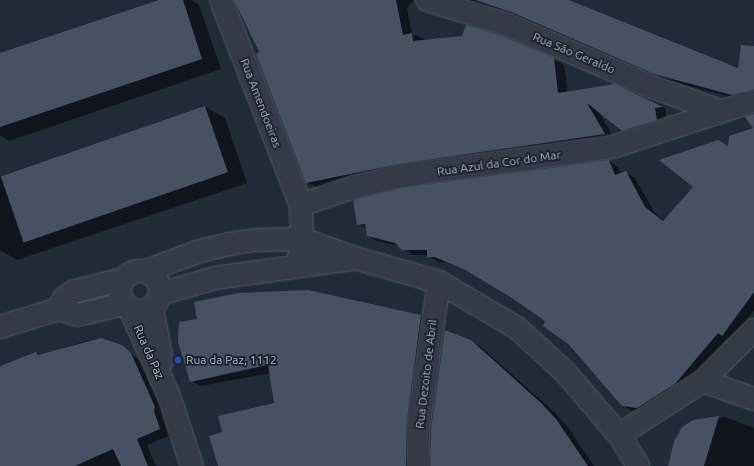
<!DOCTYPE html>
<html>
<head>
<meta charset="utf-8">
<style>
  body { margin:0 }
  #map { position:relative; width:754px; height:466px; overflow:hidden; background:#212a37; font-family:Ubuntu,sans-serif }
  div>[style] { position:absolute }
  .shadow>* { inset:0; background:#0007 }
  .building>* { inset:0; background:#475161; transform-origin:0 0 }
  .roads { filter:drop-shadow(0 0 1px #525a66) drop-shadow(0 0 1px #525a66) }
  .minor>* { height:22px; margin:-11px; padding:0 11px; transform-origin:11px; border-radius:11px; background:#353c48 }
  .tertiary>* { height:22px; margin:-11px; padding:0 11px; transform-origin:11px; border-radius:11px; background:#353c48 }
  .tertiary>.ring { margin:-11px; padding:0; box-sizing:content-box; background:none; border:22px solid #353c48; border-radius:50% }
  .dots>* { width:11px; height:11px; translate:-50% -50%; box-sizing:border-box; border:2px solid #1a212d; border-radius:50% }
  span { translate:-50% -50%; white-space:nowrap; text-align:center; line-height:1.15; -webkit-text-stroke:3.5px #1a212d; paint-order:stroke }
  .street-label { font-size:12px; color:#afb7c4 }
  .poi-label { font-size:12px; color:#afb7c4 }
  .left { translate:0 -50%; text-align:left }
</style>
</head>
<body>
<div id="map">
  <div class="shadow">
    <div style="clip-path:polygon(162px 0,191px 0,199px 5px,221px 69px,9px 141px,0 135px,0 54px)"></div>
    <div style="clip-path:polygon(235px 0,414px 0,407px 8px,412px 34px,425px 39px,424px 41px,553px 59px,564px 65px,568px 93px,615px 86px,665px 108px,667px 125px,634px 136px,598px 110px,615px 140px,318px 188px,307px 182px,253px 38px)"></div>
    <div style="clip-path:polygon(458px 0,566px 0,754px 76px,754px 98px,743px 100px,665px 80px,522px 18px)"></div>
    <div style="clip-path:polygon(205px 107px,225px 118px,247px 183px,17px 260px,0 250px,0 176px)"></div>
    <div style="clip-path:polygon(754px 128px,754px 310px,732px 341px,728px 338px,685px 389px,647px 413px,633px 411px,623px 406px,546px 321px,513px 297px,476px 275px,445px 262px,438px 262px,428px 255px,413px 255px,400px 246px,377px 241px,368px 235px,367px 229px,358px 224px,609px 161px,618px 167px,621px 174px,625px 172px,635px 178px,655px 213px,664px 221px)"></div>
    <div style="clip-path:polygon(421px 316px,431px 322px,418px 466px,232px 466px,276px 404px,271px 373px,201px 386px,190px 380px)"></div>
    <div style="clip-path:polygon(86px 341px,121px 346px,144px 364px,149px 382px,165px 414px,171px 435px,147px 445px,156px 466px,0 466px,0 368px,36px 353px,41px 355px)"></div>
    <div style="clip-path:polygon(470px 341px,481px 347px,552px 410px,567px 426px,594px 466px,431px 466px)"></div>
    <div style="clip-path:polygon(725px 417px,754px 428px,754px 466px,670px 466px,693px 421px)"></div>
  </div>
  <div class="building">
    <div style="clip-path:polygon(159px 0,183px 0,202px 59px,0 127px,0 53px)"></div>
    <div style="clip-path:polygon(234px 0,396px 0,403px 35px,412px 33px,413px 41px,462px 36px,466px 25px,502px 36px,554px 58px,558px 93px,615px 84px,663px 107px,655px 108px,657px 120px,622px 131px,587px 103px,605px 134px,399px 164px,306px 183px,256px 54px,259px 52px)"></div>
    <div style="clip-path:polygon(475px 0,569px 0,738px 68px,741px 45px,754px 46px,754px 89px,732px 95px,654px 74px,511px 12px)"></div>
    <div style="left:205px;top:106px;width:70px;height:216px;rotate:71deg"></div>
    <div style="clip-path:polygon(754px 114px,754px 292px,722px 336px,718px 333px,675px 384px,637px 408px,622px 406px,568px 344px,543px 326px,545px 321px,512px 298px,467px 271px,435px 257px,427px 257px,427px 250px,402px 250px,395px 243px,367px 236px,365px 224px,357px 225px,353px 201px,357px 199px,403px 188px,609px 160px,615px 175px,626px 171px,645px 207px,663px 221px,693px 187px,659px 160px,718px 140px,728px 146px,729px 136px,753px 128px,745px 117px)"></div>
    <div style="clip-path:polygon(308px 290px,421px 315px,406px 427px,406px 466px,218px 466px,209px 436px,222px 432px,218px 416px,274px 403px,268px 365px,190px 382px,178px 342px,179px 322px,197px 319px,194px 302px,238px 293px)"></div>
    <div style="clip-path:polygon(445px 330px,471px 340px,541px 403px,556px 419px,588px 466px,431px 466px,431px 430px)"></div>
    <div style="clip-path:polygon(101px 338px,122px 345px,131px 353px,155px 407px,154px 411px,160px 429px,137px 439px,148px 466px,121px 466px,113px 449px,75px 466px,0 466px,0 366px,36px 352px,38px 355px)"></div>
    <div style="clip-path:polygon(719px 416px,704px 466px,668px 466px,674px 441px,682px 427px,693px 420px)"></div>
  </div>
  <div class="roads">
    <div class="minor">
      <div style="left:221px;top:0;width:220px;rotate:68.7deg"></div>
      <div style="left:427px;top:0;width:83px;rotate:16.9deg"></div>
      <div style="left:506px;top:24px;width:157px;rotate:23.3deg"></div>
      <div style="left:650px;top:86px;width:74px;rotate:19.7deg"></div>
      <div style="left:298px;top:266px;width:27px;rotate:-82deg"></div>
      <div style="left:302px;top:239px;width:34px;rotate:-92deg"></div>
      <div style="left:301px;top:205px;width:56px;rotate:-18.8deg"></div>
      <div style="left:354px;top:187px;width:48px;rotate:-13.2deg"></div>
      <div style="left:401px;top:176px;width:214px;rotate:-7.8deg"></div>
      <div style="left:613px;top:147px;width:148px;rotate:-18.1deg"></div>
      <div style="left:152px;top:308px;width:54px;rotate:79.3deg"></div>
      <div style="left:130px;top:309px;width:95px;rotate:65.9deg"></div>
      <div style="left:169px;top:396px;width:74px;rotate:71.8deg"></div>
      <div style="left:703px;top:381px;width:54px;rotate:19.4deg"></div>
      <div style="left:619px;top:435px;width:100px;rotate:-32.7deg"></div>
      <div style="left:703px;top:381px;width:72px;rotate:-45deg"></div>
      <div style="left:419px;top:466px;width:37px;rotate:-92deg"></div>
      <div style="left:418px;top:429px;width:148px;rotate:-81.9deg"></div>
    </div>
    <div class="tertiary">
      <div class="ring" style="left:120px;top:271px;width:18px;height:18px"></div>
      <div style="left:146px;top:271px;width:54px;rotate:-20.4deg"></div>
      <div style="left:197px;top:252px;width:34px;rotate:-14deg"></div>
      <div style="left:230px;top:244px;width:24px;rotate:-9deg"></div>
      <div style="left:254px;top:240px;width:48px;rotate:-1.2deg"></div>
      <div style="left:302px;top:239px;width:56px;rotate:19.7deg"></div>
      <div style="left:355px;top:258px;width:87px;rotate:15.9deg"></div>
      <div style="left:439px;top:282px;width:91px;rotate:30.5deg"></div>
      <div style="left:517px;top:328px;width:65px;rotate:42.5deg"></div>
      <div style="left:565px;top:372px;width:83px;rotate:49.4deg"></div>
      <div style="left:619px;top:435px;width:36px;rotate:58deg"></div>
      <div style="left:160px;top:294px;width:57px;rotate:-16.2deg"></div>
      <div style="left:215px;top:278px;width:138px;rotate:-7.9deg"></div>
      <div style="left:59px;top:309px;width:12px;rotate:-66deg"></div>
      <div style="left:64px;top:298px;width:11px;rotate:-34deg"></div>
      <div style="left:73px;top:292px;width:52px;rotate:-14.6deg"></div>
      <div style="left:0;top:327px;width:62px;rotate:-17deg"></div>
      <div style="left:59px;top:309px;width:19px;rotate:18deg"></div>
      <div style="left:77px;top:315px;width:48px;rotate:-13.2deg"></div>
    </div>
  </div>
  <div class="dots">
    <div style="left:178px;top:360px;background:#1a4fb4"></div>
  </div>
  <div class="street-label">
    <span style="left:574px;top:53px;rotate:23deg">Rua São Geraldo</span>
    <span style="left:261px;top:103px;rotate:69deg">Rua Amendoeiras</span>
    <span style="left:499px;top:163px;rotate:-8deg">Rua Azul da Cor do Mar</span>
    <span style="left:149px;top:352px;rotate:66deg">Rua da Paz</span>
    <span style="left:426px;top:374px;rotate:-83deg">Rua Dezoito de Abril</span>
  </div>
  <div class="poi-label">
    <span class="left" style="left:186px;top:360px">Rua da Paz, 1112</span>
  </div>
</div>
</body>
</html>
